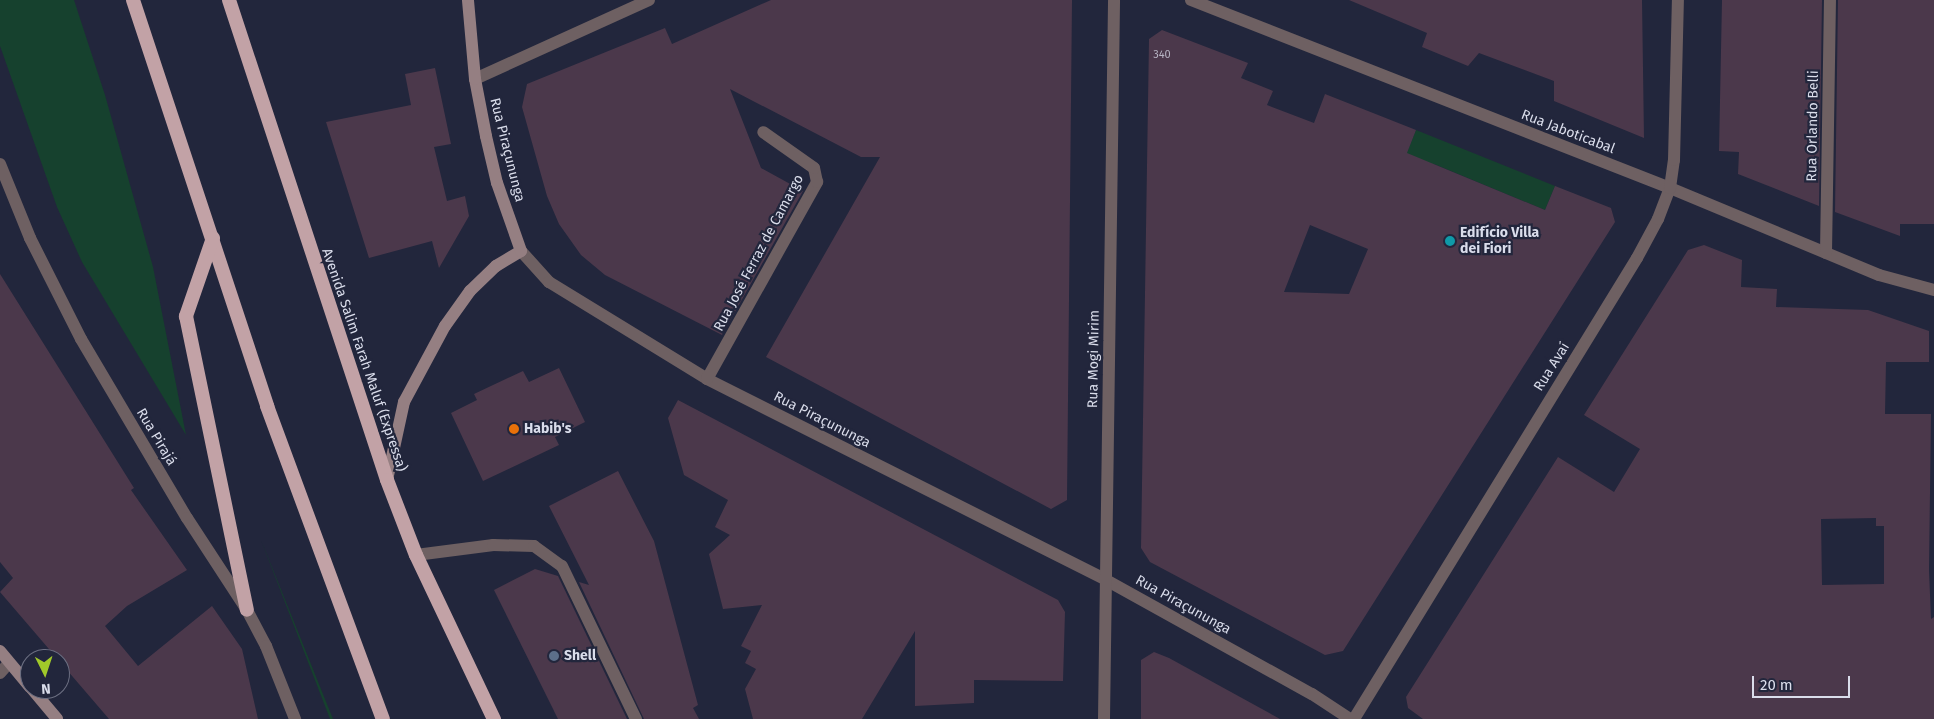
<!DOCTYPE html>
<html>
<head>
<meta charset="utf-8">
<style>
	body { margin:0 }
	#map { position:relative; width:1934px; height:719px; overflow:hidden; background:#22263c; font-family:"Fira Sans",sans-serif }
	div>[style] { position:absolute }
	.green>* { inset:0; background:#16412e }
	.building>* { inset:0; background:#4b384b }
	.service>* { height:12px; margin:-6px; padding:0 6px; transform-origin:6px; border-radius:6px; background:#6e6062 }
	.minor>* { height:12px; margin:-6px; padding:0 6px; transform-origin:6px; border-radius:6px; background:#6e6062 }
	.tertiary>* { height:12px; margin:-6px; padding:0 6px; transform-origin:6px; border-radius:6px; background:#6e6062 }
	.secondary>* { height:12px; margin:-6px; padding:0 6px; transform-origin:6px; border-radius:6px; background:#957f82 }
	.trunk>* { height:14px; margin:-7px; padding:0 7px; transform-origin:7px; border-radius:7px; background:#c2a2a6 }
	.dots>* { width:14px; height:14px; translate:-50% -50%; box-sizing:border-box; border:2px solid #22263c; border-radius:50% }
	span { translate:-50% -50%; white-space:nowrap; text-align:center; line-height:1.15; -webkit-text-stroke:4.5px #22263c; paint-order:stroke }
	.number-label { font-size:11px; color:#b6b4c3 }
	.number-label span { -webkit-text-stroke-width:0 }
	.street-label { font-size:14px; color:#daddeb }
	.poi-label { font-size:14px; color:#daddeb; font-weight:700 }
	.left { translate:0 -50%; text-align:left }
	.north { position:absolute; left:20px; top:649px; width:50px; height:50px; box-sizing:border-box; background:#22263c; border:1px solid #6c6f82; border-radius:50%; rotate:176deg; font-size:14px; font-weight:700; line-height:20px; text-align:center; color:#daddeb }
	.north::after { content:''; display:block; margin:auto; width:18px; height:22px; background:#a1c92a; clip-path:polygon(50% 0,100% 100%,50% 72%,0 100%) }
	.scale { position:absolute; left:1752px; top:676px; width:98px; height:22px; box-sizing:border-box; border:2px solid #daddeb; border-top:0; padding-left:6px; font-size:15px; line-height:18px; white-space:nowrap; color:#daddeb; -webkit-text-stroke:4px #22263c; paint-order:stroke }
</style>
</head>
<body>
<div id="map">
	<div class="green">
		<div style="clip-path:polygon(0 0,74px 0,105px 95px,153px 267px,186px 435px,82px 262px,57px 207px,0 46px)"></div>
		<div style="clip-path:polygon(1416px 130px,1555px 186px,1545px 210px,1434px 164px,1399px 172px)"></div>
		<div style="clip-path:polygon(261px 540px,333px 719px,330px 719px)"></div>
	</div>
	<div class="building">
		<div style="clip-path:polygon(771px 0,1072px 0,1067px 500px,1051px 509px,766px 357px,880px 157px,861px 157px,730px 89px,761px 168px,803px 191px,722px 335px,605px 275px,581px 255px,559px 224px,547px 196px,522px 107px,527px 84px,665px 28px,672px 44px)"></div>
		<div style="clip-path:polygon(1349px 0,1642px 0,1644px 138px,1554px 101px,1554px 81px,1479px 53px,1468px 66px,1422px 47px,1427px 33px)"></div>
		<div style="clip-path:polygon(1722px 0,1822px 0,1819px 206px,1738px 174px,1739px 152px,1719px 151px)"></div>
		<div style="clip-path:polygon(1838px 0,1934px 0,1934px 224px,1900px 224px,1900px 236px,1835px 212px)"></div>
		<div style="clip-path:polygon(evenodd,1162px 30px,1248px 63px,1241px 78px,1273px 91px,1267px 105px,1314px 123px,1325px 94px,1416px 130px,1407px 153px,1545px 210px,1555px 186px,1611px 208px,1615px 222px,1343px 651px,1325px 655px,1150px 562px,1141px 548px,1149px 39px,1162px 30px,1310px 225px,1368px 249px,1349px 294px,1284px 292px,1310px 225px)"></div>
		<div style="clip-path:polygon(435px 68px,451px 144px,434px 147px,447px 201px,465px 196px,469px 216px,439px 268px,432px 241px,369px 258px,326px 122px,411px 105px,405px 74px)"></div>
		<div style="clip-path:polygon(evenodd,1704px 245px,1742px 260px,1741px 287px,1777px 289px,1776px 307px,1868px 310px,1929px 331px,1929px 362px,1886px 362px,1885px 414px,1931px 414px,1929px 570px,1931px 619px,1934px 617px,1934px 719px,1423px 719px,1408px 708px,1406px 697px,1558px 457px,1614px 492px,1640px 449px,1584px 415px,1688px 250px,1704px 245px,1876px 518px,1876px 526px,1884px 526px,1884px 584px,1822px 585px,1821px 519px,1876px 518px)"></div>
		<div style="clip-path:polygon(0 274px,134px 488px,131px 490px,187px 570px,127px 606px,105px 626px,138px 666px,212px 606px,242px 649px,258px 719px,109px 719px,0 592px,13px 578px,0 562px)"></div>
		<div style="clip-path:polygon(559px 368px,585px 422px,555px 437px,559px 445px,483px 481px,451px 413px,477px 400px,474px 394px,523px 371px,529px 382px)"></div>
		<div style="clip-path:polygon(678px 400px,1058px 600px,1065px 612px,1063px 681px,974px 680px,974px 703px,915px 706px,915px 631px,862px 719px,753px 719px,745px 689px,756px 669px,745px 663px,751px 651px,741px 646px,762px 605px,723px 609px,709px 554px,730px 535px,715px 527px,728px 500px,684px 475px,668px 418px)"></div>
		<div style="clip-path:polygon(618px 471px,654px 541px,698px 705px,693px 708px,699px 719px,644px 719px,579px 582px,589px 585px,549px 506px)"></div>
		<div style="clip-path:polygon(535px 569px,558px 576px,627px 719px,558px 719px,494px 590px)"></div>
		<div style="clip-path:polygon(1154px 652px,1169px 658px,1280px 719px,1141px 719px,1141px 660px)"></div>
	</div>
	<div class="service">
		<div style="left:416px;top:555px;width:78px;rotate:-7.4deg"></div>
		<div style="left:493px;top:545px;width:41px;rotate:1.4deg"></div>
		<div style="left:534px;top:546px;width:34px;rotate:36deg"></div>
		<div style="left:562px;top:566px;width:170px;rotate:64.2deg"></div>
	</div>
	<div class="minor">
		<div style="left:1191px;top:0;width:515px;rotate:21.43deg"></div>
		<div style="left:1670px;top:188px;width:226px;rotate:22.6deg"></div>
		<div style="left:1879px;top:275px;width:57px;rotate:15.3deg"></div>
		<div style="left:475px;top:79px;width:191px;rotate:-24.4deg"></div>
		<div style="left:521px;top:251px;width:42px;rotate:47.9deg"></div>
		<div style="left:549px;top:282px;width:185px;rotate:31.5deg"></div>
		<div style="left:707px;top:379px;width:447px;rotate:26.7deg"></div>
		<div style="left:1106px;top:580px;width:235px;rotate:29deg"></div>
		<div style="left:1312px;top:694px;width:45px;rotate:33.3deg"></div>
		<div style="left:1826px;top:253px;width:253px;rotate:-89.1deg"></div>
		<div style="left:707px;top:379px;width:226px;rotate:-60.8deg"></div>
		<div style="left:817px;top:182px;width:14px;rotate:-102deg"></div>
		<div style="left:814px;top:168px;width:62px;rotate:-144.8deg"></div>
		<div style="left:0;top:673px;width:13px;rotate:-48deg"></div>
		<div style="left:1104px;top:719px;width:719px;rotate:-89.2deg"></div>
		<div style="left:1354px;top:719px;width:541px;rotate:-58.45deg"></div>
		<div style="left:1637px;top:258px;width:44px;rotate:-61.7deg"></div>
		<div style="left:1658px;top:219px;width:33px;rotate:-69deg"></div>
		<div style="left:1670px;top:188px;width:28px;rotate:-82deg"></div>
		<div style="left:1674px;top:160px;width:160px;rotate:-88.6deg"></div>
	</div>
	<div class="tertiary">
		<div style="left:0;top:164px;width:80px;rotate:67.9deg"></div>
		<div style="left:30px;top:238px;width:113px;rotate:63.2deg"></div>
		<div style="left:81px;top:339px;width:208px;rotate:59.4deg"></div>
		<div style="left:187px;top:518px;width:110px;rotate:56.9deg"></div>
		<div style="left:247px;top:610px;width:41px;rotate:62.2deg"></div>
		<div style="left:266px;top:646px;width:79px;rotate:68.3deg"></div>
	</div>
	<div class="secondary">
		<div style="left:387px;top:480px;width:80px;rotate:-77.7deg"></div>
		<div style="left:404px;top:402px;width:86px;rotate:-61.7deg"></div>
		<div style="left:445px;top:326px;width:43px;rotate:-54.5deg"></div>
		<div style="left:470px;top:291px;width:36px;rotate:-44deg"></div>
		<div style="left:496px;top:266px;width:29px;rotate:-31deg"></div>
		<div style="left:521px;top:251px;width:72px;rotate:-109.4deg"></div>
		<div style="left:497px;top:183px;width:48px;rotate:-103.2deg"></div>
		<div style="left:486px;top:136px;width:58px;rotate:-100.9deg"></div>
		<div style="left:475px;top:79px;width:79px;rotate:-95.1deg"></div>
		<div style="left:0;top:651px;width:47px;rotate:50.2deg"></div>
		<div style="left:32px;top:689px;width:39px;rotate:50deg"></div>
	</div>
	<div class="trunk">
		<div style="left:133px;top:0;width:428px;rotate:71.7deg"></div>
		<div style="left:267px;top:406px;width:334px;rotate:69.7deg"></div>
		<div style="left:229px;top:0;width:505px;rotate:71.78deg"></div>
		<div style="left:387px;top:480px;width:80px;rotate:68.9deg"></div>
		<div style="left:416px;top:555px;width:182px;rotate:64.6deg"></div>
		<div style="left:213px;top:238px;width:83px;rotate:109.1deg"></div>
		<div style="left:186px;top:316px;width:300px;rotate:78.3deg"></div>
	</div>
	<div class="dots">
		<div style="left:1450px;top:241px;background:#0f9aa8"></div>
		<div style="left:514px;top:429px;background:#e8710a"></div>
		<div style="left:554px;top:656px;background:#5c6f8a"></div>
	</div>
	<div class="number-label">
		<span style="left:1162px;top:55px">340</span>
	</div>
	<div class="street-label">
		<span style="left:1813px;top:126px;rotate:-89deg">Rua Orlando Belli</span>
		<span style="left:1568px;top:132px;rotate:21deg">Rua Jaboticabal</span>
		<span style="left:507px;top:150px;rotate:76deg">Rua Piraçununga</span>
		<span style="left:759px;top:253px;rotate:-62deg">Rua José Ferraz de Camargo</span>
		<span style="left:1094px;top:359px;rotate:-89deg">Rua Mogi Mirim</span>
		<span style="left:364px;top:360px;rotate:71deg">Avenida Salim Farah Maluf (Expressa)</span>
		<span style="left:1552px;top:367px;rotate:-58deg">Rua Avaí</span>
		<span style="left:822px;top:420px;rotate:27deg">Rua Piraçununga</span>
		<span style="left:156px;top:437px;rotate:59deg">Rua Pirajá</span>
		<span style="left:1183px;top:605px;rotate:29deg">Rua Piraçununga</span>
	</div>
	<div class="poi-label">
		<span class="left" style="left:1460px;top:241px">Edifício Villa<br>dei Fiori</span>
		<span class="left" style="left:524px;top:429px">Habib's</span>
		<span class="left" style="left:564px;top:656px">Shell</span>
	</div>
	<div class="north">N</div>
	<div class="scale">20 m</div>
</div>
</body>
</html>
